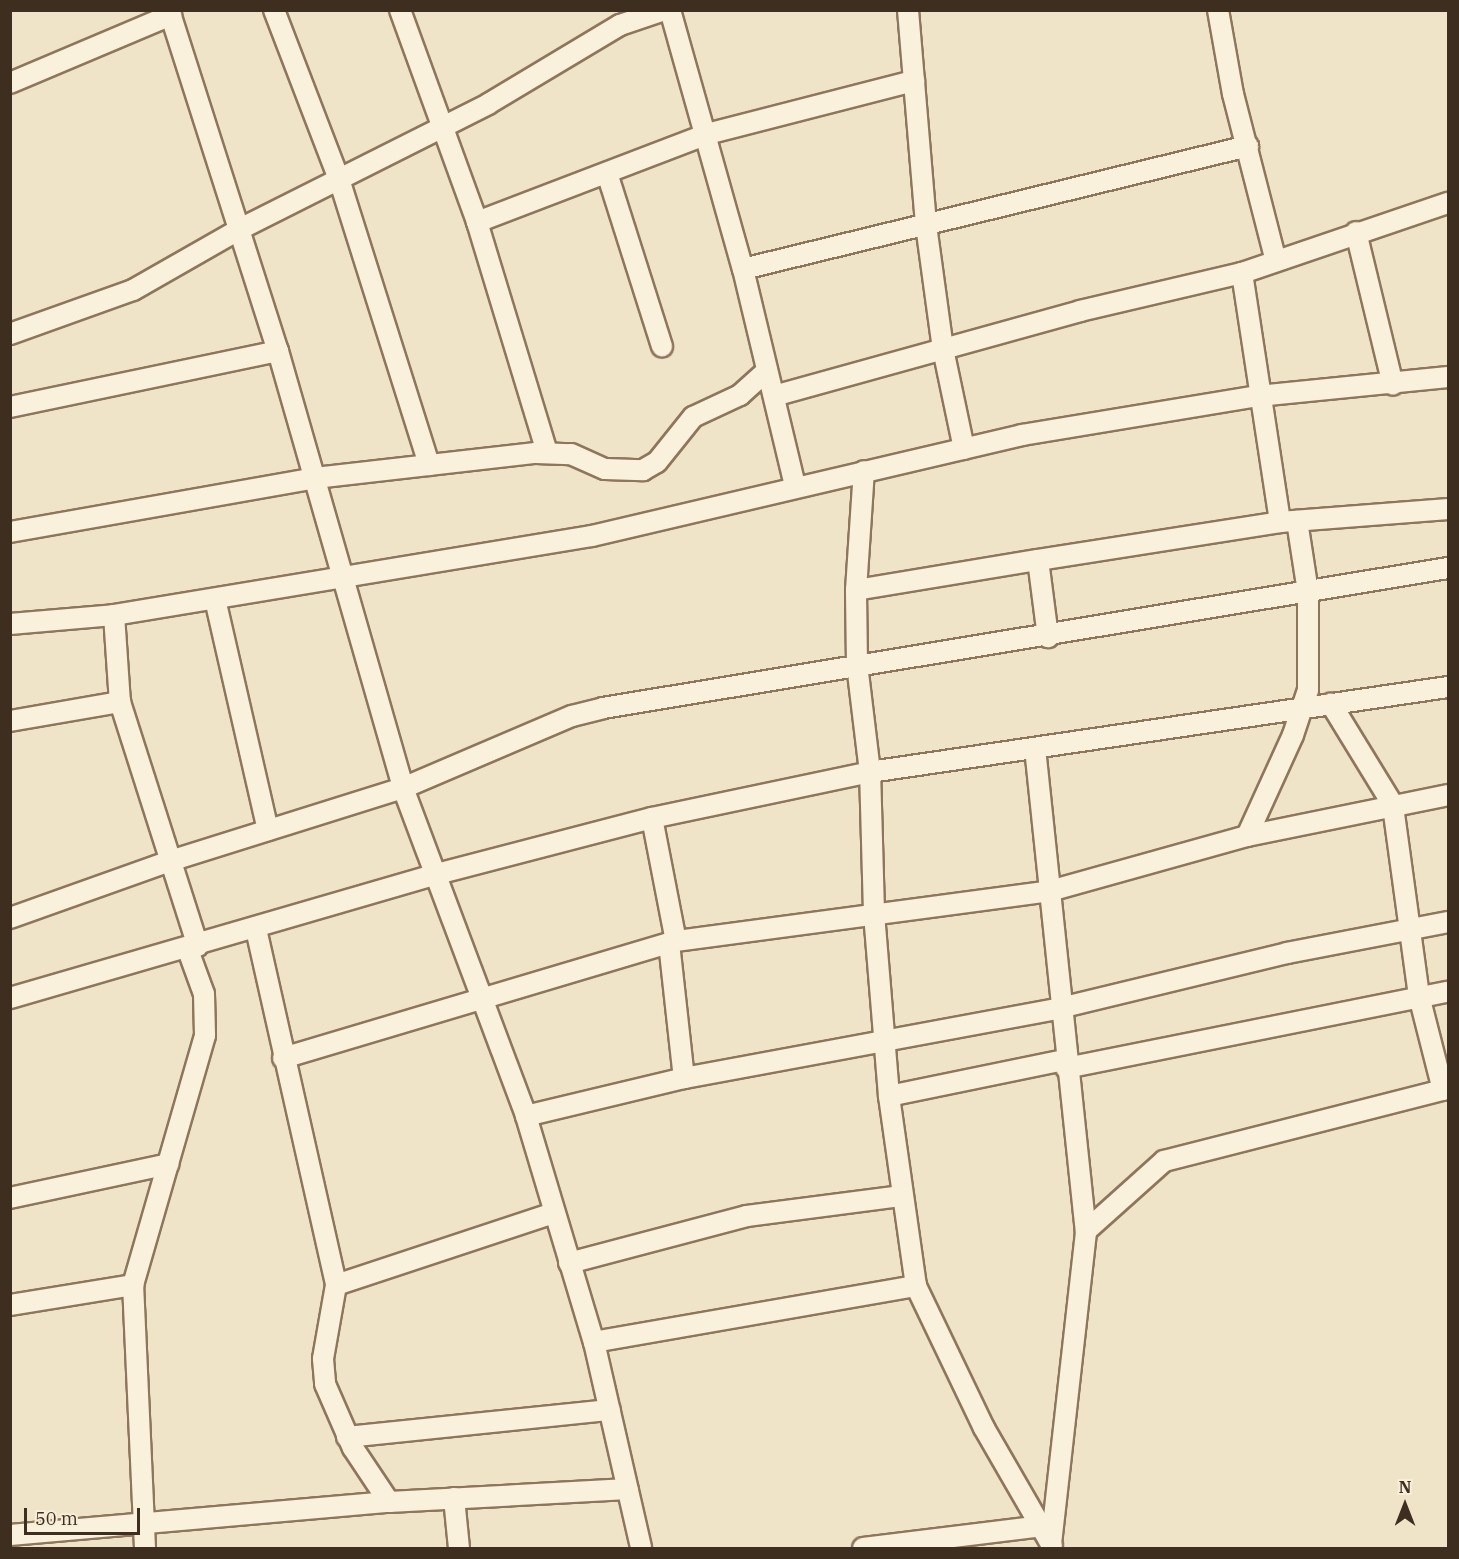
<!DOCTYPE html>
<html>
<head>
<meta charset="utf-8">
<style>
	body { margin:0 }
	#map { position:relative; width:1459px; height:1559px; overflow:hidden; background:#f0e4c8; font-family:"IBM Plex Serif",serif }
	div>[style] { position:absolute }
	.roads { filter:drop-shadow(2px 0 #8d765c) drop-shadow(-2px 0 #8d765c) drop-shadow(0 2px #8d765c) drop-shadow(0 -2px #8d765c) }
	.minor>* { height:20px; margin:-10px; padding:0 10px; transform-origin:10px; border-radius:10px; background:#faf1dc }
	span { translate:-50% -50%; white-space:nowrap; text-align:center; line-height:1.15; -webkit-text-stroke:4.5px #f7eed8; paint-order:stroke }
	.frame { position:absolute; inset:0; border:12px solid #3d2e20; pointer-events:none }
	.north { position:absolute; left:1375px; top:1475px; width:60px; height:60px; -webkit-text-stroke:4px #f7eed8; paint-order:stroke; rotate:0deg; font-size:16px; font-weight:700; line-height:24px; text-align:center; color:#3d2e20 }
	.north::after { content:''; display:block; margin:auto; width:21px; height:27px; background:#3d2e20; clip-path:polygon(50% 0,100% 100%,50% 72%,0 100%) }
	.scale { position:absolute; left:24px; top:1508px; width:116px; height:27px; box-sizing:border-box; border:3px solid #3d2e20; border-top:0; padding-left:8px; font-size:18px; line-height:21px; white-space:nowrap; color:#3d2e20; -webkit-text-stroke:4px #f7eed8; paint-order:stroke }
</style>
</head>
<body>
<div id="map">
	<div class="roads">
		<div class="minor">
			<div style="left:169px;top:10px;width:358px;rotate:72.3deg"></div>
			<div style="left:278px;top:351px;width:455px;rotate:74deg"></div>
			<div style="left:403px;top:788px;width:350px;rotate:69.4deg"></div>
			<div style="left:526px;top:1116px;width:236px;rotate:73.3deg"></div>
			<div style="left:594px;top:1342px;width:211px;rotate:77.1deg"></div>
			<div style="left:274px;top:10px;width:181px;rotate:69deg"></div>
			<div style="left:339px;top:179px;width:300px;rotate:72.5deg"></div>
			<div style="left:400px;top:10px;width:226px;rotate:70deg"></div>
			<div style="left:477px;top:222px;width:240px;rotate:73.1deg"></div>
			<div style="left:670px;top:10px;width:269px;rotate:74.3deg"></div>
			<div style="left:743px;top:269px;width:222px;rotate:76.5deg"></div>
			<div style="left:908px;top:10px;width:216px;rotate:85.2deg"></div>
			<div style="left:926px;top:225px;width:125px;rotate:82.2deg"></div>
			<div style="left:943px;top:349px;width:102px;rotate:78.1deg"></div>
			<div style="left:1218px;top:10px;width:85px;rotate:79.9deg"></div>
			<div style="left:1233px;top:94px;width:172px;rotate:75.6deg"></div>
			<div style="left:10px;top:83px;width:175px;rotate:-22.9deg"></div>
			<div style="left:607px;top:173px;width:182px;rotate:72.4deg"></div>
			<div style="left:477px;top:222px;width:246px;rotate:-20.9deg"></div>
			<div style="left:707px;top:134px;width:214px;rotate:-14.4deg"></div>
			<div style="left:1356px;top:232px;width:157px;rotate:76.4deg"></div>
			<div style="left:743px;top:269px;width:520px;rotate:-13.69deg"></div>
			<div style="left:1242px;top:273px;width:252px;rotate:81.3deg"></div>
			<div style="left:10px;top:334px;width:131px;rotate:-19.7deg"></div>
			<div style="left:133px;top:290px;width:123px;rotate:-29.7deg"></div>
			<div style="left:240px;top:229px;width:278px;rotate:-26.7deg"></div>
			<div style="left:488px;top:104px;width:154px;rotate:-30.9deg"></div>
			<div style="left:620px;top:25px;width:46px;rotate:-18.8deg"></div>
			<div style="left:774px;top:396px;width:318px;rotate:-15.5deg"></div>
			<div style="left:1080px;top:311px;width:166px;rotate:-13.2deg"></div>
			<div style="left:1242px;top:273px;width:218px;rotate:-18.8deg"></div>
			<div style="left:10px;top:407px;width:274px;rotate:-11.8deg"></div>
			<div style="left:10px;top:532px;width:310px;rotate:-10deg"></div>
			<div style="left:315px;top:478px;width:222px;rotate:-6.5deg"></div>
			<div style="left:536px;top:453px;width:35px;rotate:2deg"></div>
			<div style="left:571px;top:454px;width:37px;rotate:24deg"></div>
			<div style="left:605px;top:469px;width:38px;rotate:2deg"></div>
			<div style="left:643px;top:470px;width:16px;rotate:-30deg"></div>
			<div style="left:657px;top:462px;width:58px;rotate:-51.3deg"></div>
			<div style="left:693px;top:417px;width:52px;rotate:-25.1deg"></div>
			<div style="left:740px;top:395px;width:36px;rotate:-42deg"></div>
			<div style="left:1038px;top:560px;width:245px;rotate:-8.9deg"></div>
			<div style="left:1280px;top:522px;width:169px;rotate:-4.4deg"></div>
			<div style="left:856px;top:590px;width:184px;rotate:-9.4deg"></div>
			<div style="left:1038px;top:560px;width:78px;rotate:82.6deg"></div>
			<div style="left:215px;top:599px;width:237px;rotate:77.1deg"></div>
			<div style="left:114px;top:615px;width:87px;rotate:86.1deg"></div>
			<div style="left:120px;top:702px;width:256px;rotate:72.3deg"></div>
			<div style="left:10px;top:624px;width:104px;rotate:-4.9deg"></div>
			<div style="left:114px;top:615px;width:484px;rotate:-9.4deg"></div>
			<div style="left:592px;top:536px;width:442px;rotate:-13.2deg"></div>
			<div style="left:1022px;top:435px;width:239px;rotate:-9.4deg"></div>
			<div style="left:1258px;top:396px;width:191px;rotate:-5.7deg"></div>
			<div style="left:10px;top:721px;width:112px;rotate:-9.8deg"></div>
			<div style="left:1035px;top:748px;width:486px;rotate:84deg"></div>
			<div style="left:652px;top:818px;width:125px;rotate:79deg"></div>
			<div style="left:1247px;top:836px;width:111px;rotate:-65.5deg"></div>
			<div style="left:1293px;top:735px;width:47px;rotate:-71.6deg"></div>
			<div style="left:1308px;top:690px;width:98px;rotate:-90deg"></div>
			<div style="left:1308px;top:592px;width:72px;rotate:-98.8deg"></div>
			<div style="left:10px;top:918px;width:170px;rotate:-19.6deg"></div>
			<div style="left:170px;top:861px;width:244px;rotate:-17.4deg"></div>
			<div style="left:403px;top:788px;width:184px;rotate:-23.1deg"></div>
			<div style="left:572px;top:716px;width:32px;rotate:-14deg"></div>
			<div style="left:603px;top:708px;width:857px;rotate:-9.41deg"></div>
			<div style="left:256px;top:929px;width:365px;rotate:77.3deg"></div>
			<div style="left:336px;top:1285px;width:75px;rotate:100deg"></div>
			<div style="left:323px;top:1359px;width:25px;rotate:85deg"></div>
			<div style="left:325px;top:1384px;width:70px;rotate:66.4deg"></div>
			<div style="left:353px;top:1448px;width:65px;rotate:56.3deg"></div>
			<div style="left:669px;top:943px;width:136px;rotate:83.7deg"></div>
			<div style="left:10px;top:998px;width:445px;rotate:-16.2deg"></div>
			<div style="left:437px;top:874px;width:222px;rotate:-14.6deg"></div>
			<div style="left:652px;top:818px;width:223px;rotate:-11.9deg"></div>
			<div style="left:870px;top:772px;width:584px;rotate:-8.37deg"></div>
			<div style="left:283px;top:1058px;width:410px;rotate:-16.6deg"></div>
			<div style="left:676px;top:941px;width:377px;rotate:-7.6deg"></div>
			<div style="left:1050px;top:891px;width:205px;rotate:-15.6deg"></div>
			<div style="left:1247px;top:836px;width:205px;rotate:-11.5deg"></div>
			<div style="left:1066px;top:1068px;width:389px;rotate:-11.3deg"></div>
			<div style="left:889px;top:1096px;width:180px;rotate:-11.6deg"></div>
			<div style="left:526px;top:1116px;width:163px;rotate:-13.5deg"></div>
			<div style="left:684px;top:1078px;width:382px;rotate:-10.5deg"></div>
			<div style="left:1060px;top:1008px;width:234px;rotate:-13.6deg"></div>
			<div style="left:1287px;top:953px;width:164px;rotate:-10.9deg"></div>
			<div style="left:10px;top:1198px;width:162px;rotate:-12.1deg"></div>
			<div style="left:569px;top:1263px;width:184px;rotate:-14.8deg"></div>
			<div style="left:747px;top:1216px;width:156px;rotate:-7.4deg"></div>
			<div style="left:336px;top:1285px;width:230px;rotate:-18.3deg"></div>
			<div style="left:916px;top:1286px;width:157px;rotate:64.4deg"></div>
			<div style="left:984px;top:1428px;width:136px;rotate:60deg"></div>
			<div style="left:10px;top:1305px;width:125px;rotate:-9.2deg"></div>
			<div style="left:594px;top:1342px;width:327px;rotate:-9.9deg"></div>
			<div style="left:916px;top:1286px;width:192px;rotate:-98.1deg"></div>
			<div style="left:889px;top:1096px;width:184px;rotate:-94.7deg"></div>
			<div style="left:874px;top:913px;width:141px;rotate:-91.6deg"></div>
			<div style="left:870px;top:772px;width:109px;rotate:-96.9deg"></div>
			<div style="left:857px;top:664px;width:74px;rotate:-90.8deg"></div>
			<div style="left:856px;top:590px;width:119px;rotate:-86.2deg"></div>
			<div style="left:347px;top:1437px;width:264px;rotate:-5.9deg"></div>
			<div style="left:454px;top:1498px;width:50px;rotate:84.3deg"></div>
			<div style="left:10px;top:1535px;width:380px;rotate:-5deg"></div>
			<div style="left:389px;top:1502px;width:239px;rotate:-3.1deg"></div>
			<div style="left:1051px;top:1544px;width:315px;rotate:-83.6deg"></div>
			<div style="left:1086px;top:1231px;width:105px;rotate:-41.9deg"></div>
			<div style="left:1164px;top:1161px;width:288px;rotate:-14.3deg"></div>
			<div style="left:1443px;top:1090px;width:97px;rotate:-104.3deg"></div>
			<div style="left:1419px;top:996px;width:193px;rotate:-97.8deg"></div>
			<div style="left:1393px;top:805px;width:119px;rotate:-121.5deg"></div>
			<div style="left:145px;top:1548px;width:263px;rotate:-92.6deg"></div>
			<div style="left:133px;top:1285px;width:260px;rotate:-73.9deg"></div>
			<div style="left:205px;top:1035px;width:41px;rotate:-91.4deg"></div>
			<div style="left:204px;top:994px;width:47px;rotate:-110deg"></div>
			<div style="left:863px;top:1548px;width:179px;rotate:-7deg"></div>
		</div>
	</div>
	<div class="frame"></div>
	<div class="north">N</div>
	<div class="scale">50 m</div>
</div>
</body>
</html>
